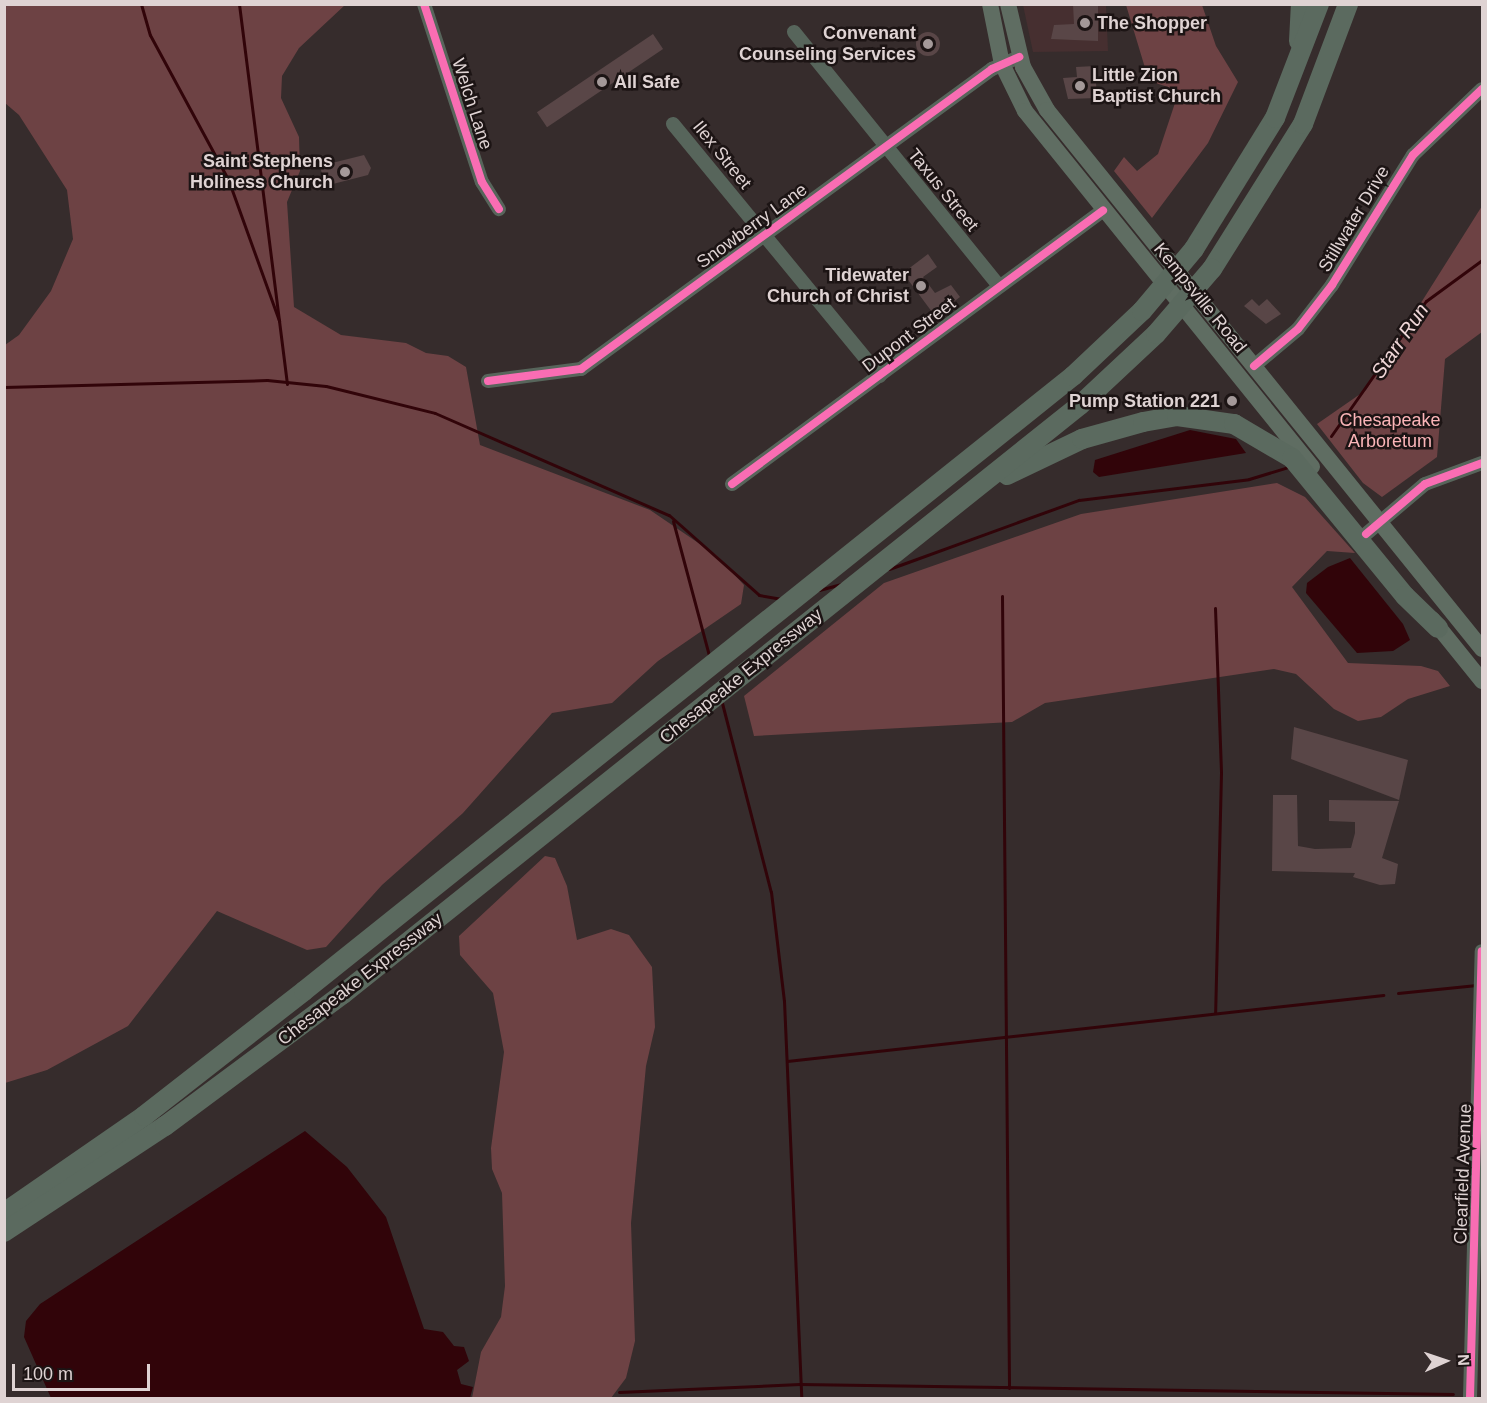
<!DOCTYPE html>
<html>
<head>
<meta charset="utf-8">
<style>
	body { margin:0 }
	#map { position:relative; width:1487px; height:1403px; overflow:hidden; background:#362c2c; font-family:Helvetica,sans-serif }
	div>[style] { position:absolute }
	.built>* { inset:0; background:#462f30 }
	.green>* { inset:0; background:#6d4244 }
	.water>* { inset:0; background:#310409 }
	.stream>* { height:3px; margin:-1.5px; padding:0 1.5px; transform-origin:1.5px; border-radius:1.5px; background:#310409 }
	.building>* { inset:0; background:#594647; transform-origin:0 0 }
	.round { border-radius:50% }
	.minor>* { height:14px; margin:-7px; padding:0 7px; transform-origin:7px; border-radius:7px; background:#57655b }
	.major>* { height:16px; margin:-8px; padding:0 8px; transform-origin:8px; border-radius:8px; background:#5f6d62 }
	.highway>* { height:20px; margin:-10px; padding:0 10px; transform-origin:10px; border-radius:10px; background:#5b6a5f }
	.highway-bridge>* { height:20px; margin:-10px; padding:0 10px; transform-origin:10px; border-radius:10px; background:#5b6a5f }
	.cycleway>* { height:8px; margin:-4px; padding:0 4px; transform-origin:4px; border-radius:4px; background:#f96db3 }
	.dots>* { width:16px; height:16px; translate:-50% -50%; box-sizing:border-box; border:3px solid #1c1414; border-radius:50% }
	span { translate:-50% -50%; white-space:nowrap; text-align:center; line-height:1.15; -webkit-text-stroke:5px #1c1414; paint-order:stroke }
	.poi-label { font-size:18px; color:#dfd3d3; font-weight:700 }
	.left { translate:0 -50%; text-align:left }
	.right { translate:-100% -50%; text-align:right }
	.street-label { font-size:18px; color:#dfd3d3 }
	.park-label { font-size:18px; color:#fbb5b8 }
	.water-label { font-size:20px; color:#f0d7d8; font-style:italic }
	.frame { position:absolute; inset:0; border:6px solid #dfd3d3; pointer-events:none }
	.north { position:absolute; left:1415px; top:1331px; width:60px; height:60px; -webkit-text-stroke:4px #1c1414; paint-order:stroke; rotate:87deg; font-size:16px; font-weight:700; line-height:24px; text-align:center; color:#dfd3d3 }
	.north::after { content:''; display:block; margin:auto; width:21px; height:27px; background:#dfd3d3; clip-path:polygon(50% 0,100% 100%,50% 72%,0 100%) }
	.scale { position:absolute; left:12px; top:1364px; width:138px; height:27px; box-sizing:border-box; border:3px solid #dfd3d3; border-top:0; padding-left:8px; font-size:18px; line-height:21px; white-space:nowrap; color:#dfd3d3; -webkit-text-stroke:4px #1c1414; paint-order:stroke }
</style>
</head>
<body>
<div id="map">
	<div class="built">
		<div style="clip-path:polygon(1023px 5px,1106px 5px,1108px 51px,1033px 52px)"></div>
	</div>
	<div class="green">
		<div style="clip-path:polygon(5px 4px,345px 5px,299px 48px,282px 76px,281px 98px,299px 137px,300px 171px,287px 202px,294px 307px,341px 335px,406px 343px,426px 353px,448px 356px,466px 367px,480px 445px,650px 510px,716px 555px,744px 585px,741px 604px,658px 661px,612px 703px,552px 713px,463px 813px,382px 885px,326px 947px,307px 950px,217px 911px,128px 1026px,47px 1070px,5px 1083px,5px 345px,19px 335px,51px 291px,73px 239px,67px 190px,19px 115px,5px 103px)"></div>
		<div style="clip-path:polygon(1126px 5px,1202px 5px,1216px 46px,1238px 82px,1208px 143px,1152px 218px,1114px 171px,1124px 157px,1137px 171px,1158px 154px,1176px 100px,1168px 87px,1149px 81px)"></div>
		<div style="clip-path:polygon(1482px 206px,1482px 332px,1445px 359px,1437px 457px,1382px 497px,1363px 483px,1317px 424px,1366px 390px)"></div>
		<div style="clip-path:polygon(1277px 483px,1305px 497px,1355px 553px,1327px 551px,1292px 587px,1348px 663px,1421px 666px,1438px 671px,1450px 686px,1408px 699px,1381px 717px,1358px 721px,1334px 709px,1296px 674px,1274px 669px,1045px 703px,1012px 722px,754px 736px,744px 696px,884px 583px,1081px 514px)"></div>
		<div style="clip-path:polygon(545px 856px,555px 858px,567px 886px,577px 940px,611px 929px,629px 935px,652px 967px,655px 1027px,646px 1066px,631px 1223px,635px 1341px,626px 1378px,611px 1398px,472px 1398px,481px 1352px,501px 1317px,505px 1286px,502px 1193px,492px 1169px,491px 1148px,504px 1052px,493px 993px,460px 955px,459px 936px)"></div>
	</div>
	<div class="water">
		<div style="clip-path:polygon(1190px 430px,1236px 439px,1246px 453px,1099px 477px,1093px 472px,1095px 460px)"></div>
		<div style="clip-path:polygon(1350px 558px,1403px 624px,1410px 640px,1393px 651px,1357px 653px,1306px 593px,1307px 583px,1328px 567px)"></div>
		<div style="clip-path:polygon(305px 1131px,347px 1167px,386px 1217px,424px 1329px,443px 1332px,454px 1346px,464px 1347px,469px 1361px,457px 1370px,461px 1384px,473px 1387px,470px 1398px,51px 1398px,24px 1337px,26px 1321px,40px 1304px)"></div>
	</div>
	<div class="stream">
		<div style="left:141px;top:4px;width:32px;rotate:74deg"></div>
		<div style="left:150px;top:35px;width:164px;rotate:61.6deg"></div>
		<div style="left:228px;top:179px;width:151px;rotate:70.2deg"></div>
		<div style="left:239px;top:4px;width:383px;rotate:82.8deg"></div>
		<div style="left:4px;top:387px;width:263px;rotate:-1.5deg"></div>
		<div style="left:267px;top:380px;width:59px;rotate:5.8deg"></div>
		<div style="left:326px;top:386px;width:112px;rotate:13.9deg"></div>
		<div style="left:435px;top:413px;width:255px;rotate:23.6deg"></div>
		<div style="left:669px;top:515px;width:120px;rotate:41.6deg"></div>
		<div style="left:759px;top:595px;width:23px;rotate:10deg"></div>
		<div style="left:1331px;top:436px;width:165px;rotate:-54.9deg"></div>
		<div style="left:1426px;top:301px;width:69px;rotate:-36.2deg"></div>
		<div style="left:673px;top:521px;width:139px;rotate:75deg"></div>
		<div style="left:889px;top:569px;width:202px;rotate:-20deg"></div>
		<div style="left:1079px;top:500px;width:171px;rotate:-7deg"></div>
		<div style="left:1249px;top:479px;width:39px;rotate:-17deg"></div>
		<div style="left:819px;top:590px;width:24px;rotate:-15deg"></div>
		<div style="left:1002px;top:596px;width:792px;rotate:89.49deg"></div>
		<div style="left:1215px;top:608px;width:165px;rotate:87.9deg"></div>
		<div style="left:1221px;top:773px;width:240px;rotate:91.4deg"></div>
		<div style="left:722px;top:703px;width:195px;rotate:75.5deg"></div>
		<div style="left:771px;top:892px;width:110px;rotate:83.2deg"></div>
		<div style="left:784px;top:1001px;width:397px;rotate:87.5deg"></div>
		<div style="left:1398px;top:993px;width:79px;rotate:-5.8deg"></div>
		<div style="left:787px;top:1061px;width:600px;rotate:-6.32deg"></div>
		<div style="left:619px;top:1392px;width:181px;rotate:-2.5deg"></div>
		<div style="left:800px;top:1384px;width:653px;rotate:0.88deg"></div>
	</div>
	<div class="building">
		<div style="clip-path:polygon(1073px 4px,1098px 4px,1098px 41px,1051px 39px,1054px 25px,1074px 24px)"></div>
		<div class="round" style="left:916px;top:32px;width:24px;height:24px"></div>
		<div style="left:653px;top:34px;width:18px;height:140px;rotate:56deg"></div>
		<div style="clip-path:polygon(1095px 66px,1097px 98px,1068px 99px,1063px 78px,1077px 77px,1076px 67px)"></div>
		<div style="clip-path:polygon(364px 155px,371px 168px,368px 175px,325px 186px,320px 166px)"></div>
		<div style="clip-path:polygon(928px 254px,937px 267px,923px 277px,935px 293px,951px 285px,960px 297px,935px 316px,903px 273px)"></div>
		<div style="clip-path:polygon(1252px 299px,1259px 306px,1267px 299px,1281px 314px,1266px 324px,1244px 306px)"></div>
		<div style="clip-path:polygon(1294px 727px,1408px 760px,1399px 800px,1291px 759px)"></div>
		<div style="clip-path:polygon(1273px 795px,1297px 795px,1298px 846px,1315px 849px,1351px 848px,1355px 833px,1355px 822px,1329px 821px,1329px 800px,1399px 801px,1382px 858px,1398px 864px,1395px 884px,1380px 885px,1353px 877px,1355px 873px,1272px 871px)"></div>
	</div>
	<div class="minor">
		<div style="left:424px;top:4px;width:187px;rotate:72deg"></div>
		<div style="left:482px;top:182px;width:32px;rotate:58deg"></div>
		<div style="left:794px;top:32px;width:326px;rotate:51.1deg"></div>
		<div style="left:673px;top:124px;width:326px;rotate:50.6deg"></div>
		<div style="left:1254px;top:366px;width:57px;rotate:-40.1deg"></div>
		<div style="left:1298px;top:329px;width:56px;rotate:-52.3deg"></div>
		<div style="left:1332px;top:285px;width:153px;rotate:-58.1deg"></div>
		<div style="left:1413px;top:155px;width:95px;rotate:-43.7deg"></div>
		<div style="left:488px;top:381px;width:94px;rotate:-7.4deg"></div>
		<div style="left:581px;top:369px;width:509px;rotate:-36.13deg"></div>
		<div style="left:992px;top:69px;width:30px;rotate:-24deg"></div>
		<div style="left:732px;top:484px;width:461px;rotate:-36.4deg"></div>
		<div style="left:1366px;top:534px;width:77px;rotate:-40.3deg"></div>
		<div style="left:1425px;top:484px;width:61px;rotate:-20.2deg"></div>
		<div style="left:1470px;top:1398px;width:447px;rotate:-88.5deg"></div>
	</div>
	<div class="major">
		<div style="left:990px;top:4px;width:61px;rotate:78.7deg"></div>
		<div style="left:1002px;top:64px;width:52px;rotate:63.9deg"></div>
		<div style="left:1025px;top:111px;width:457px;rotate:51.1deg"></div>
		<div style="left:1008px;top:4px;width:65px;rotate:76.6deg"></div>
		<div style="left:1023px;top:67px;width:49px;rotate:60.8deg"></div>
		<div style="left:1047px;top:110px;width:693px;rotate:51.09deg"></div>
		<div style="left:1432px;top:619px;width:80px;rotate:51.1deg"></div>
	</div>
	<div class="highway">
		<div style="left:1299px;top:41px;width:37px;rotate:-87deg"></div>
		<div style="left:1194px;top:249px;width:154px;rotate:-58.3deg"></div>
		<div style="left:1275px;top:118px;width:122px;rotate:-68.9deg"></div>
		<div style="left:1212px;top:269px;width:171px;rotate:-57.9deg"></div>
		<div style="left:1303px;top:124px;width:128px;rotate:-69.4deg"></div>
		<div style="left:1007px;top:475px;width:83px;rotate:-25.6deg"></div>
		<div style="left:1082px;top:439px;width:63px;rotate:-15.6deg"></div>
		<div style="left:1143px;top:422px;width:35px;rotate:-10deg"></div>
		<div style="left:1177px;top:416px;width:58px;rotate:8deg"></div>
		<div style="left:1234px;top:424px;width:67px;rotate:30.4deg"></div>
		<div style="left:1292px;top:458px;width:178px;rotate:50.7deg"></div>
		<div style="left:1405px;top:596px;width:46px;rotate:44.1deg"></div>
		<div style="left:4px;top:1213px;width:170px;rotate:-34.7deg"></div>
		<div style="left:144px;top:1116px;width:203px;rotate:-38deg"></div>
		<div style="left:304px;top:991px;width:985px;rotate:-38.65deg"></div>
		<div style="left:1073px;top:376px;width:95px;rotate:-43.3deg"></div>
		<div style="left:4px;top:1232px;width:193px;rotate:-33.4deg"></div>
		<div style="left:165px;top:1126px;width:222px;rotate:-36.6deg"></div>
		<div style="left:343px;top:994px;width:943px;rotate:-38.63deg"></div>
		<div style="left:1080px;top:405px;width:104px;rotate:-43.1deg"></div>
	</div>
	<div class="highway-bridge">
		<div style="left:1142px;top:311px;width:81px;rotate:-50deg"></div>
		<div style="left:1156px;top:334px;width:86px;rotate:-49.3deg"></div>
	</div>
	<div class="cycleway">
		<div style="left:424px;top:4px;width:187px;rotate:72deg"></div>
		<div style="left:482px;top:182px;width:32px;rotate:58deg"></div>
		<div style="left:1254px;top:366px;width:57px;rotate:-40.1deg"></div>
		<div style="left:1298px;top:329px;width:56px;rotate:-52.3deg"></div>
		<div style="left:1332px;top:285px;width:153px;rotate:-58.1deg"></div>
		<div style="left:1413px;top:155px;width:95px;rotate:-43.7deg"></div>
		<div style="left:488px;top:381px;width:94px;rotate:-7.4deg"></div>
		<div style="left:581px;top:369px;width:509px;rotate:-36.13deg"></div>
		<div style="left:992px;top:69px;width:30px;rotate:-24deg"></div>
		<div style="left:732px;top:484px;width:461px;rotate:-36.4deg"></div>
		<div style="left:1366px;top:534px;width:77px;rotate:-40.3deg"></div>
		<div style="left:1425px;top:484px;width:61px;rotate:-20.2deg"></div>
		<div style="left:1470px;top:1398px;width:447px;rotate:-88.5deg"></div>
	</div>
	<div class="dots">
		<div style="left:1085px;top:23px;background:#a49999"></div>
		<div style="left:928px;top:44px;background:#a49999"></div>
		<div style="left:602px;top:82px;background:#a49999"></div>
		<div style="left:1080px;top:86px;background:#a49999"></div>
		<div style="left:345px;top:172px;background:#a49999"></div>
		<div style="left:921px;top:286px;background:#a49999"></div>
		<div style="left:1232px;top:401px;background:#a49999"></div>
	</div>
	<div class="poi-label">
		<span class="left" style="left:1097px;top:23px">The Shopper</span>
		<span class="right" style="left:916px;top:44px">Convenant<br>Counseling Services</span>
		<span class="left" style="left:1092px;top:86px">Little Zion<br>Baptist Church</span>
		<span class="left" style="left:614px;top:82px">All Safe</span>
		<span class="right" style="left:333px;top:172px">Saint Stephens<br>Holiness Church</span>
		<span class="right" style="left:909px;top:286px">Tidewater<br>Church of Christ</span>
		<span class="right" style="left:1220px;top:401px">Pump Station 221</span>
	</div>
	<div class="street-label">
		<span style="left:472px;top:104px;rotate:72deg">Welch Lane</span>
		<span style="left:722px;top:155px;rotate:51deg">Ilex Street</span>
		<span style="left:943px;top:190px;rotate:51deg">Taxus Street</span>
		<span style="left:1354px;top:219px;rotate:-59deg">Stillwater Drive</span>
		<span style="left:752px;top:226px;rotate:-36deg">Snowberry Lane</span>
		<span style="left:1200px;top:298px;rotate:51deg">Kempsville Road</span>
		<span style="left:909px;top:335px;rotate:-37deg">Dupont Street</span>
		<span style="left:741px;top:676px;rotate:-39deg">Chesapeake Expressway</span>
		<span style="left:360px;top:979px;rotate:-38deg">Chesapeake Expressway</span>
		<span style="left:1463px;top:1174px;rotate:-88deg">Clearfield Avenue</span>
	</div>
	<div class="park-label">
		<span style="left:1390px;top:431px">Chesapeake<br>Arboretum</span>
	</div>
	<div class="water-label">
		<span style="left:1400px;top:341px;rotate:-56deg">Starr Run</span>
	</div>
	<div class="frame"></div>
	<div class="north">N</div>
	<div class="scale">100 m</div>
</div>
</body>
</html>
